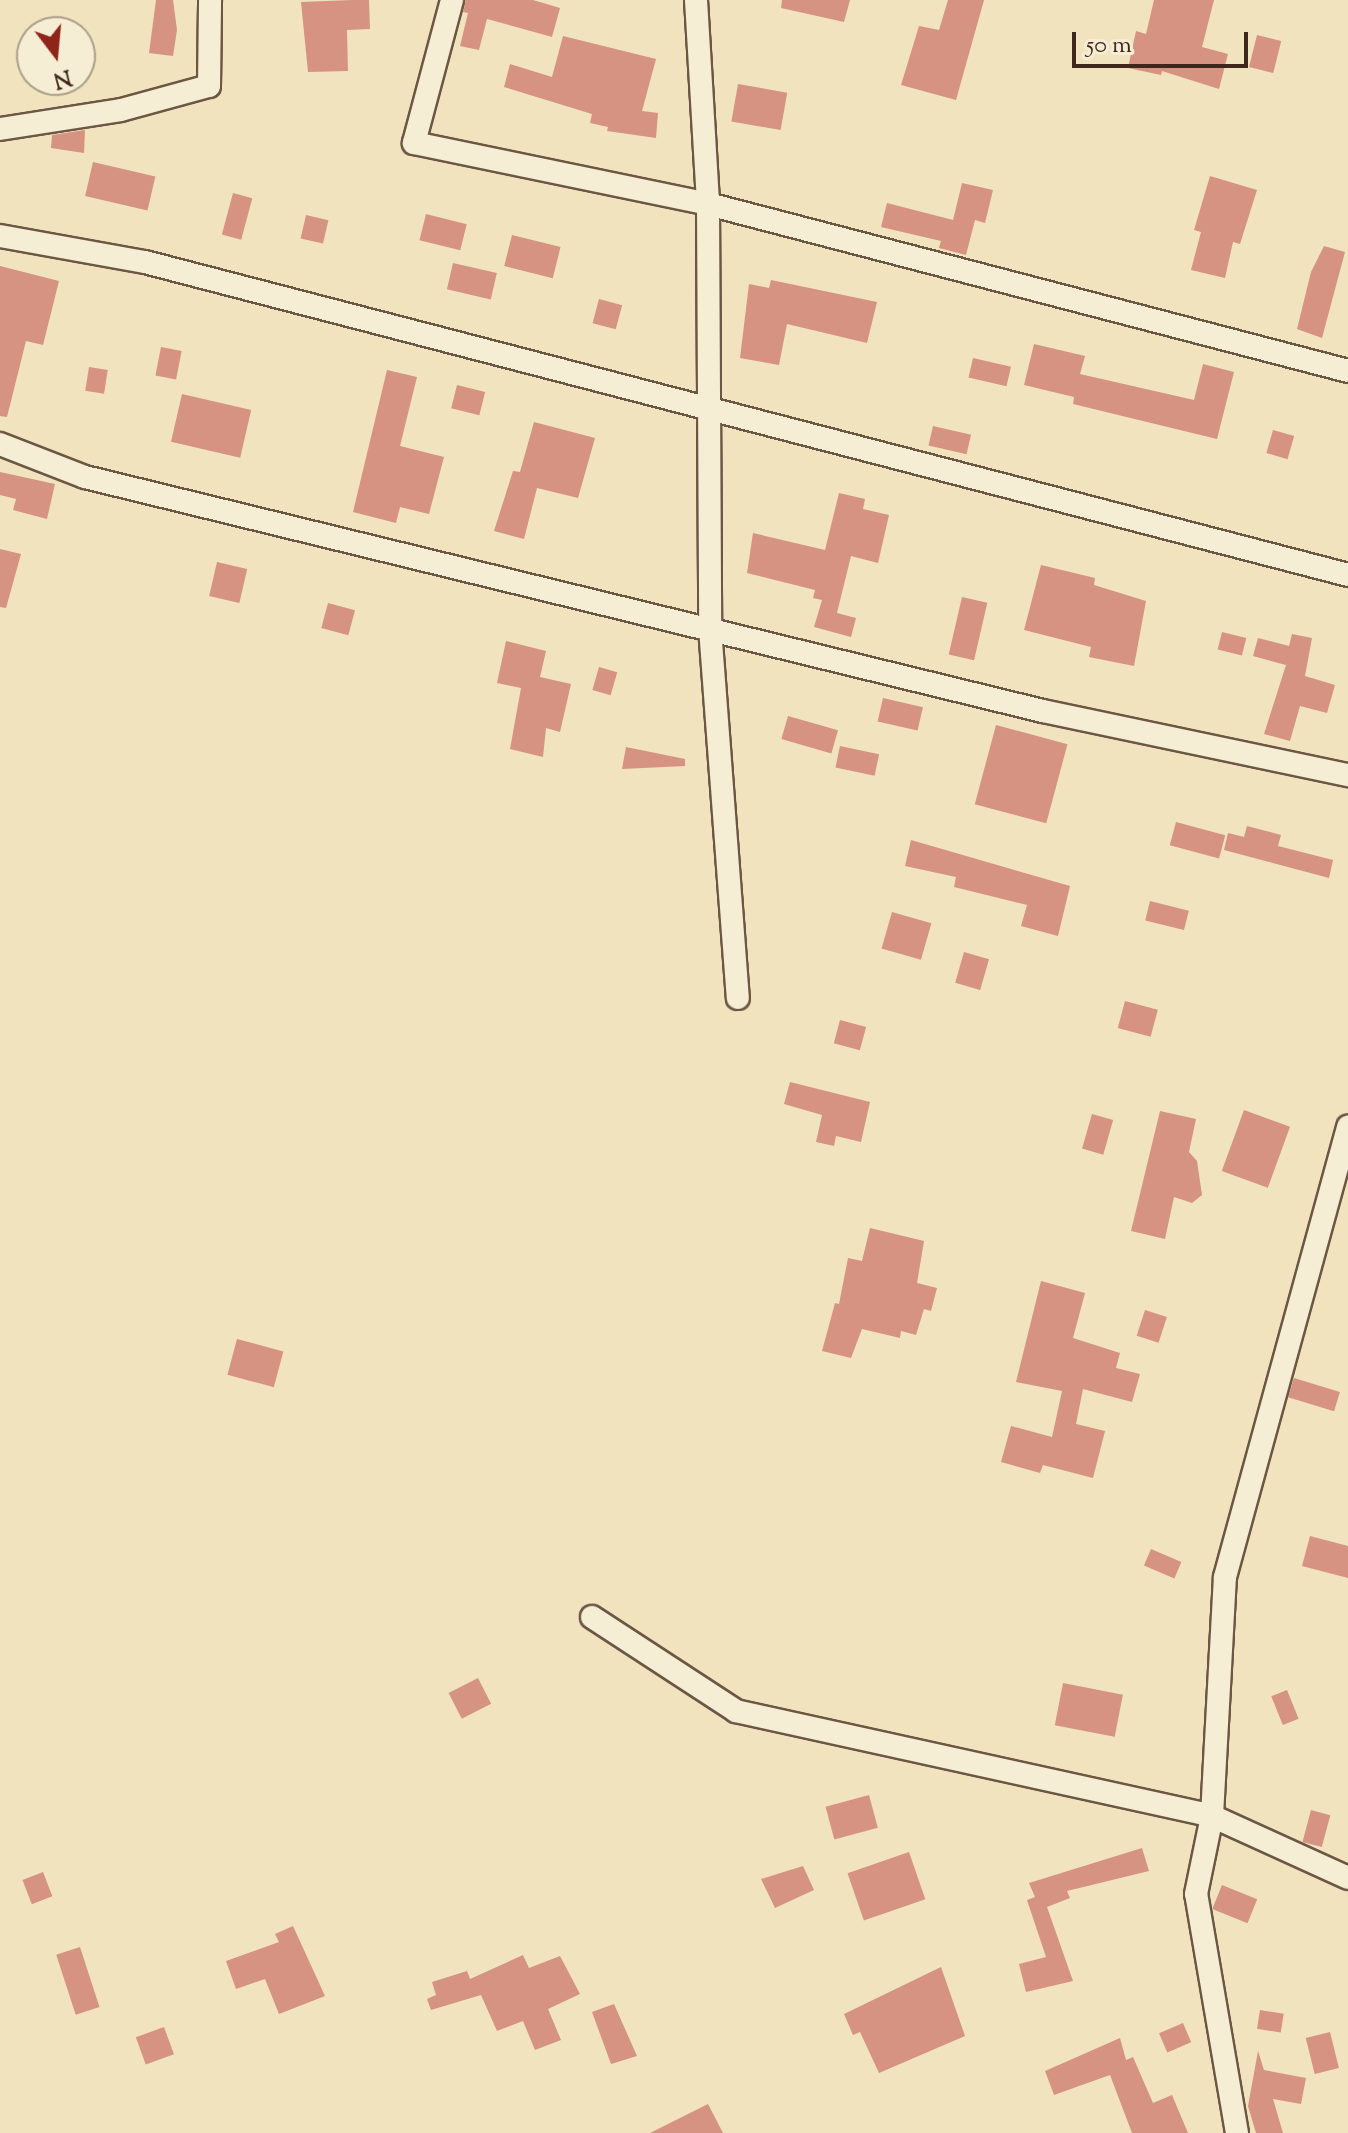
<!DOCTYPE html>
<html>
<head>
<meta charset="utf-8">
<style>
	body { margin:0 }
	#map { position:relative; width:1348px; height:2133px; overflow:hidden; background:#f0e3bd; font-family:"Sorts Mill Goudy",serif }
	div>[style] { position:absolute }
	.building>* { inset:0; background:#d69381; transform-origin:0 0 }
	.roads { filter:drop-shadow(2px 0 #6c5644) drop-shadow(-2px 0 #6c5644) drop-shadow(0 2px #6c5644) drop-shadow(0 -2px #6c5644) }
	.street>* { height:22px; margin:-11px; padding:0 11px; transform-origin:11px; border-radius:11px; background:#f5edd4 }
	span { translate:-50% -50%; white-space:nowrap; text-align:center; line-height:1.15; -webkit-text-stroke:8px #f5edd4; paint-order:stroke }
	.north { position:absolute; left:16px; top:16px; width:80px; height:80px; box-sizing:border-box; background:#f5edd4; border:2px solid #ad9e8a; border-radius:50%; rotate:164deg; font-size:22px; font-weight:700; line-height:32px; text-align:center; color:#40271c }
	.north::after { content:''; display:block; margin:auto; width:28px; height:36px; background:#8f2418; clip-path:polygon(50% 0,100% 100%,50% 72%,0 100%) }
	.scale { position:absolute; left:1072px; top:32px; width:176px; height:36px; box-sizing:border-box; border:4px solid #40271c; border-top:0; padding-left:10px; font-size:24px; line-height:28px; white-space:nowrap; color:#40271c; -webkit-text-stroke:6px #f5edd4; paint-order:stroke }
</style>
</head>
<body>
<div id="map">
	<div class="building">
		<div style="clip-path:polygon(156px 0,173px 0,177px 30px,173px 56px,149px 53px)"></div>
		<div style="clip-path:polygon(352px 0,369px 0,370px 29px,347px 30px,348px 71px,308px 72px,301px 2px)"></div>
		<div style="clip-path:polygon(466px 0,533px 0,560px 8px,552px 37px,487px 19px,479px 50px,460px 46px,468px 13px,463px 12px)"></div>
		<div style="clip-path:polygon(782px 0,850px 0,844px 22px,781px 8px)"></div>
		<div style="clip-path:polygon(948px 0,984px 0,956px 100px,901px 85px,919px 26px,939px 30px)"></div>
		<div style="clip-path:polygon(1154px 0,1214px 0,1202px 47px,1228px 54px,1219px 89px,1162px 71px,1161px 75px,1128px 68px,1136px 31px,1146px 34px)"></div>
		<div style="left:1257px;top:35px;width:25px;height:33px;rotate:14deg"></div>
		<div style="clip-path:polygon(563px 36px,656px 59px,642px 111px,658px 113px,656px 138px,607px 131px,608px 127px,590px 123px,592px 114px,504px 87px,510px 64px,552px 77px)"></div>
		<div style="left:738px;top:84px;width:50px;height:38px;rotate:10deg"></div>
		<div style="clip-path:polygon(85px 130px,84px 153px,51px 148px,52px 135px)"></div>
		<div style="left:93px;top:162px;width:64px;height:35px;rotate:13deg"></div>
		<div style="clip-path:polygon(1210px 176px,1257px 190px,1240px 244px,1233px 242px,1225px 278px,1191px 270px,1201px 232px,1194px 230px)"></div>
		<div style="clip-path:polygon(962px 183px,993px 190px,985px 223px,975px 220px,966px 255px,939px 248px,941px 241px,881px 227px,887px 203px,953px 220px)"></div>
		<div style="left:233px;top:193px;width:20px;height:43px;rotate:15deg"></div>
		<div style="left:426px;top:214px;width:42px;height:27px;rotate:14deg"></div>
		<div style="left:306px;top:215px;width:23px;height:24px;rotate:13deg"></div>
		<div style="left:512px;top:235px;width:50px;height:32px;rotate:14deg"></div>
		<div style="clip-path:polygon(1324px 246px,1345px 252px,1322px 338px,1297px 329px,1311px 272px)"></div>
		<div style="left:453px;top:263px;width:45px;height:27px;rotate:13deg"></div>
		<div style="clip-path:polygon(0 266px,59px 281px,43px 345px,26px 341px,7px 417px,0 416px)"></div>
		<div style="clip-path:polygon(771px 280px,877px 302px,867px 343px,787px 324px,779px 365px,740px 358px,749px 284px,769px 288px)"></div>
		<div style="left:599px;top:299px;width:24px;height:25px;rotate:15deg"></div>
		<div style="clip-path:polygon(1034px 344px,1085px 356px,1080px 374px,1194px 400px,1203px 364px,1234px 372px,1217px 439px,1073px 404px,1074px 397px,1024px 385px)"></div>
		<div style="left:161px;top:347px;width:21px;height:29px;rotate:11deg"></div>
		<div style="left:973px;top:358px;width:39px;height:20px;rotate:13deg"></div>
		<div style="left:89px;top:367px;width:19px;height:24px;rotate:9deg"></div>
		<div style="clip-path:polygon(387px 370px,417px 377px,400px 446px,444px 457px,429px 514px,400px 507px,396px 523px,353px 512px)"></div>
		<div style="left:457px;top:385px;width:29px;height:24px;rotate:14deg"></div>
		<div style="left:182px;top:394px;width:71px;height:49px;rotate:13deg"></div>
		<div style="clip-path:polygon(534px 422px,595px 438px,578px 498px,537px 488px,524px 539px,494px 531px,513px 471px,520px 472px)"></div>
		<div style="left:933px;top:426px;width:39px;height:20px;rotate:13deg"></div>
		<div style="left:1273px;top:430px;width:22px;height:24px;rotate:16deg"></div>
		<div style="clip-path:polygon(0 472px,55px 484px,47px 519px,13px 510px,16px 499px,0 495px)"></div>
		<div style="clip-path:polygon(839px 493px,865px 499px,863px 509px,889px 515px,878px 563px,851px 556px,837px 613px,856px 618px,851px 637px,814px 627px,822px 600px,813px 598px,815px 590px,747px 573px,753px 533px,825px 550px)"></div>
		<div style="clip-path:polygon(0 549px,21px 554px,6px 608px,0 607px)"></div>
		<div style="left:217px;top:562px;width:31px;height:35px;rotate:13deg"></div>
		<div style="clip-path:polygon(1041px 565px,1095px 578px,1094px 585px,1146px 601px,1134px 666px,1089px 657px,1091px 647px,1024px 630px)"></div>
		<div style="left:962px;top:597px;width:26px;height:59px;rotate:13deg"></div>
		<div style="left:328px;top:603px;width:28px;height:26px;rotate:15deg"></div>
		<div style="left:1222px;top:632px;width:25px;height:18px;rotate:14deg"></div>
		<div style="clip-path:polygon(1292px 634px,1312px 638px,1305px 676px,1335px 685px,1327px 713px,1300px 706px,1290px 741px,1264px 734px,1286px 665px,1253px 656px,1258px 638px,1289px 646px)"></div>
		<div style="clip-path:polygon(506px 641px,546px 651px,540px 677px,571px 684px,560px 732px,546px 728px,543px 757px,510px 749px,521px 688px,497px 683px)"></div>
		<div style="left:599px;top:667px;width:19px;height:24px;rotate:16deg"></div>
		<div style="left:883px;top:698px;width:41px;height:24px;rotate:13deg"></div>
		<div style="left:788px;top:716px;width:52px;height:24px;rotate:16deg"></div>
		<div style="left:996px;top:725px;width:74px;height:82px;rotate:15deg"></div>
		<div style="left:840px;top:746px;width:40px;height:22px;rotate:12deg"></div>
		<div style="clip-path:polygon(626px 747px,685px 759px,685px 766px,622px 769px)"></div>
		<div style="left:1176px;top:822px;width:51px;height:24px;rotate:15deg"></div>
		<div style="clip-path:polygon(1247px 826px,1281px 835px,1278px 846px,1333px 860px,1329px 878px,1224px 850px,1228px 833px,1244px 837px)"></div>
		<div style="clip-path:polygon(911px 840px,1070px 886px,1058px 936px,1021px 926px,1027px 905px,954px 887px,956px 877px,905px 866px)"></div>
		<div style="left:1150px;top:901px;width:40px;height:20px;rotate:14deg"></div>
		<div style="left:892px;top:912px;width:41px;height:38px;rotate:16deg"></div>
		<div style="left:964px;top:952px;width:26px;height:32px;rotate:16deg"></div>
		<div style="left:1125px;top:1001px;width:34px;height:28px;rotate:15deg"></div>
		<div style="left:840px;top:1020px;width:27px;height:24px;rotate:15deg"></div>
		<div style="clip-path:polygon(790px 1082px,870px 1102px,861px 1142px,836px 1136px,834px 1146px,816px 1142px,822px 1115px,784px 1104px)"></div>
		<div style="left:1244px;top:1110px;width:49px;height:65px;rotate:20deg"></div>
		<div style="clip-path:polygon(1160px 1111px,1196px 1119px,1189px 1152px,1197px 1161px,1202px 1195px,1192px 1203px,1174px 1197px,1165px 1239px,1131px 1231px)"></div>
		<div style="left:1092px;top:1114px;width:22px;height:36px;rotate:16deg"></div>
		<div style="clip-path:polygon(870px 1228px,924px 1241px,917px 1283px,937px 1288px,931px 1311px,924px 1309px,916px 1335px,901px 1331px,900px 1338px,862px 1329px,851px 1358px,822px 1351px,835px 1303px,839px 1304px,848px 1258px,862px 1261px)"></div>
		<div style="clip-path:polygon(1041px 1281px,1085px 1293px,1073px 1338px,1120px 1353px,1116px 1368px,1140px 1374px,1132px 1402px,1083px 1389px,1076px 1424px,1105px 1431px,1093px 1478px,1043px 1465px,1040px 1473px,1001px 1462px,1011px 1426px,1052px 1437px,1062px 1391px,1016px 1382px)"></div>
		<div style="left:1145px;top:1310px;width:23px;height:27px;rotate:18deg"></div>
		<div style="left:237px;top:1339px;width:48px;height:37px;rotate:15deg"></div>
		<div style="left:1294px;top:1378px;width:48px;height:20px;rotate:17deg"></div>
		<div style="clip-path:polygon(1310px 1536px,1348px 1546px,1348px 1578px,1302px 1566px)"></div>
		<div style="left:1151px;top:1549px;width:33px;height:18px;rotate:23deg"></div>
		<div style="left:478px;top:1678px;width:29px;height:33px;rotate:63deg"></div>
		<div style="left:1063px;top:1683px;width:61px;height:43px;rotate:11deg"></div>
		<div style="left:1287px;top:1690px;width:31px;height:17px;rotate:68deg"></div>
		<div style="left:869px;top:1795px;width:34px;height:45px;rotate:75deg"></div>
		<div style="left:1311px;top:1810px;width:20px;height:33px;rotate:15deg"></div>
		<div style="clip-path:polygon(1142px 1848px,1149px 1871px,1067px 1891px,1070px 1898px,1047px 1907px,1073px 1981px,1026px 1992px,1019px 1964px,1046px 1957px,1027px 1900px,1035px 1897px,1029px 1883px)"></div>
		<div style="left:909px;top:1852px;width:50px;height:65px;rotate:71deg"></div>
		<div style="clip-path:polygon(803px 1866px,814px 1890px,775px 1908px,761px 1879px)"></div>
		<div style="left:43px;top:1872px;width:26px;height:22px;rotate:69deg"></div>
		<div style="left:1222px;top:1885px;width:38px;height:26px;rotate:22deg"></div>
		<div style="clip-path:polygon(293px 1926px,325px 1996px,279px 2014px,265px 1979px,236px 1989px,226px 1961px,279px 1942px,275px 1934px)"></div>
		<div style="left:80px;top:1947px;width:63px;height:25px;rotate:72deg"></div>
		<div style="clip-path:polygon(523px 1955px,529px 1968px,560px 1956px,580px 1994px,548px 2009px,561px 2040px,535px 2050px,523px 2021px,497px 2031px,481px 1995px,431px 2010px,427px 1999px,436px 1995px,432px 1982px,467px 1971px,470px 1979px)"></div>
		<div style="clip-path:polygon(941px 1967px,965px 2036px,879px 2073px,860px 2032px,853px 2035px,844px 2014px)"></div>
		<div style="clip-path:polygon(614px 2004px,637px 2056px,611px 2064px,592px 2012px)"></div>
		<div style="left:1260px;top:2010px;width:24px;height:19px;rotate:9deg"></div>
		<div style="left:1183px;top:2023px;width:21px;height:26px;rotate:67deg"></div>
		<div style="left:164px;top:2027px;width:29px;height:30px;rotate:70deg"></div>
		<div style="left:1330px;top:2032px;width:37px;height:25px;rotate:76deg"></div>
		<div style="clip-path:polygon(1120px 2038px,1126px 2060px,1133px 2057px,1153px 2103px,1172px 2095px,1188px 2133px,1132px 2133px,1110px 2075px,1054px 2095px,1045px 2071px)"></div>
		<div style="clip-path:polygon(1258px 2051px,1264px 2070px,1306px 2078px,1301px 2104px,1273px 2099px,1283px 2133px,1256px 2133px,1248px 2106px)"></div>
		<div style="clip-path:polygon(708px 2104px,723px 2133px,650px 2133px)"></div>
	</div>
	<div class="roads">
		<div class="street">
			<div style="left:452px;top:0;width:148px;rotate:104.9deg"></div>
			<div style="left:414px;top:143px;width:300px;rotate:11.7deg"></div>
			<div style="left:708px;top:204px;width:661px;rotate:14.62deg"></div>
			<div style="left:696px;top:0;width:204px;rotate:86.6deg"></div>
			<div style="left:708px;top:204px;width:424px;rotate:89.7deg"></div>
			<div style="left:710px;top:628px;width:371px;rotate:85.7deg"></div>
			<div style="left:0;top:129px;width:122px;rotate:-8.9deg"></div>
			<div style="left:121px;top:110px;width:91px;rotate:-15.3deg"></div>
			<div style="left:209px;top:86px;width:86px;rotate:-89.3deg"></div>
			<div style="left:0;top:236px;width:147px;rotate:10.2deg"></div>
			<div style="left:145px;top:262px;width:1243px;rotate:14.58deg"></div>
			<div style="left:0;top:444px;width:91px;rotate:21.2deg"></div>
			<div style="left:85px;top:477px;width:986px;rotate:13.73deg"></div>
			<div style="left:1043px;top:711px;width:312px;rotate:11.9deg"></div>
			<div style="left:592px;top:1617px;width:172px;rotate:33.1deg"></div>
			<div style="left:736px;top:1711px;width:487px;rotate:12.4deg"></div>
			<div style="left:1212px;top:1816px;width:149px;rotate:24.5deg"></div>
			<div style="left:1237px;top:2133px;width:242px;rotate:-99.7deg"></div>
			<div style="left:1196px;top:1894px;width:80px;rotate:-78.4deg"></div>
			<div style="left:1212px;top:1816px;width:239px;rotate:-86.9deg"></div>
			<div style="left:1225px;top:1577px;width:467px;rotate:-74.7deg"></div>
		</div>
	</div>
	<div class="north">N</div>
	<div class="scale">50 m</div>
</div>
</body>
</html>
